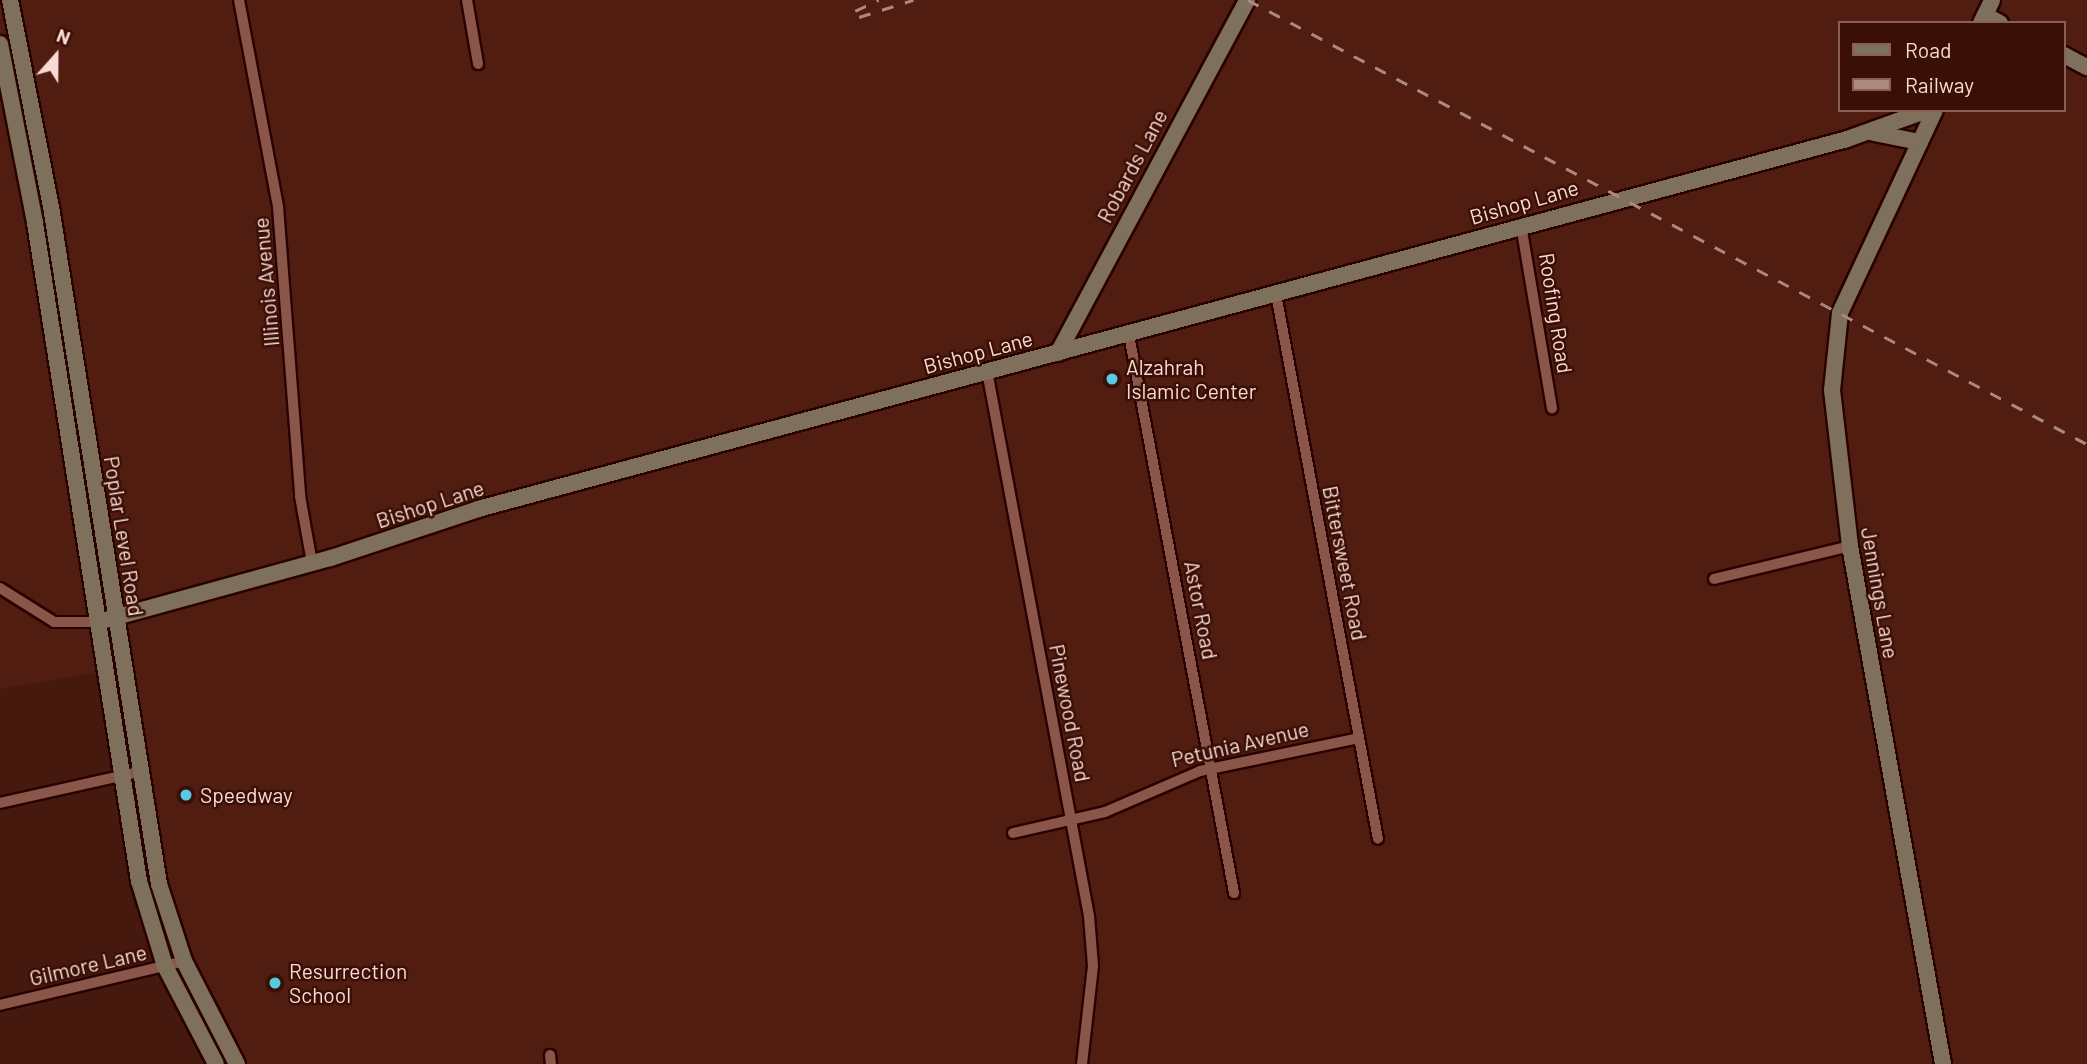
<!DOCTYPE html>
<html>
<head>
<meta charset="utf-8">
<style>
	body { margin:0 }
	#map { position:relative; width:2087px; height:1064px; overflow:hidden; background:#45190e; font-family:Barlow,sans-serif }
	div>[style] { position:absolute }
	.built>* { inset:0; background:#501d10 }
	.roads { filter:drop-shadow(2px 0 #290100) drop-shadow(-2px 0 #290100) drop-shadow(0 2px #290100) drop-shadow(0 -2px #290100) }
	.street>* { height:10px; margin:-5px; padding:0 5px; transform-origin:5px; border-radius:5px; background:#895649 }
	.secondary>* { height:16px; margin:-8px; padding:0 8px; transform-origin:8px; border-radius:8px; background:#7e705a }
	.rail>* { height:2.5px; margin-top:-1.25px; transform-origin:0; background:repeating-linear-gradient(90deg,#ac887f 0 12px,transparent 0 24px) }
	.dots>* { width:19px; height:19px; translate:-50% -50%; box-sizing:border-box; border:4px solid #3a0f05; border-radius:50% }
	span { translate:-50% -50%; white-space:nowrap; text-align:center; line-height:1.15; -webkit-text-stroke:5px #3a0f05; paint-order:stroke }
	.street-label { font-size:21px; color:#f9dbd3 }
	.poi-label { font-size:21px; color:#f9dbd3 }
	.left { translate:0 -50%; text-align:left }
	.legend { position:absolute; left:1838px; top:21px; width:228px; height:91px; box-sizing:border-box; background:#3a0f05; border:2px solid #866157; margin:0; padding:9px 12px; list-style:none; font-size:21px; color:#f9dbd3 }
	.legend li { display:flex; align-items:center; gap:14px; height:35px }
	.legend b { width:35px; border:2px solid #866157 }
	.north { position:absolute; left:21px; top:21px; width:70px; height:70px; -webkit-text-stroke:5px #3a0f05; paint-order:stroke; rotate:21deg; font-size:19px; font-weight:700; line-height:28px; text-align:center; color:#f9dbd3 }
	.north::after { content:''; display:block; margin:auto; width:24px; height:32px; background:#f9dbd3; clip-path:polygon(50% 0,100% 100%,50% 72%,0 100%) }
</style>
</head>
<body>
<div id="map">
	<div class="built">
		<div style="clip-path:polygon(evenodd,0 0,2087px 0,2087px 1064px,216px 1064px,196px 1030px,139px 881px,105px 671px,0 689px,0 0,1840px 23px,2064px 23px,2064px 110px,1840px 110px,1840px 23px)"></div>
	</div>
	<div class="roads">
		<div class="street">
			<div style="left:239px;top:0;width:211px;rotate:79.3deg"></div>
			<div style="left:278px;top:207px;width:290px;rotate:85.6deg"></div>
			<div style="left:300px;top:496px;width:68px;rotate:79.8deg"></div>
			<div style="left:467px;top:0;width:65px;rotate:80.2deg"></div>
			<div style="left:1521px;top:225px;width:186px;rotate:80.4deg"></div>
			<div style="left:1276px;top:294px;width:554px;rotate:79.4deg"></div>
			<div style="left:1129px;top:335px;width:568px;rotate:79.34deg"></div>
			<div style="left:987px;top:371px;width:554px;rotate:79.4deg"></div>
			<div style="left:1089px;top:916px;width:50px;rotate:85.4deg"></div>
			<div style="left:1093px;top:966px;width:99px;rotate:96.4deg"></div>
			<div style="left:1714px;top:579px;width:140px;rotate:-13.6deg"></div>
			<div style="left:0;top:588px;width:64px;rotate:32.2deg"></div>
			<div style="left:54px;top:622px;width:44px"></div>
			<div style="left:0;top:803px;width:142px;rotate:-12.6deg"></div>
			<div style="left:1013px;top:833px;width:94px;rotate:-12.9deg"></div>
			<div style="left:1105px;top:812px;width:103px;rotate:-23.3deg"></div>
			<div style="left:1200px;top:771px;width:162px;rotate:-11.7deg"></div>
			<div style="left:0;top:1005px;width:189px;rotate:-13.4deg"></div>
			<div style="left:550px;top:1055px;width:9px;rotate:84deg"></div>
		</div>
		<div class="secondary">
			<div style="left:10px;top:0;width:217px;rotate:78.8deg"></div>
			<div style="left:52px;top:213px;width:679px;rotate:80.94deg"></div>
			<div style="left:159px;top:884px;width:81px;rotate:72deg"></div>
			<div style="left:184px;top:961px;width:116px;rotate:62.8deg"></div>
			<div style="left:1985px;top:15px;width:17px;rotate:28deg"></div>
			<div style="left:1981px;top:23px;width:25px;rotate:-64deg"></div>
			<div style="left:0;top:44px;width:182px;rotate:78.9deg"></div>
			<div style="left:35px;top:223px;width:666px;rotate:81.02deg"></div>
			<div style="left:139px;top:881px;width:89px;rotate:73deg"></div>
			<div style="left:165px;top:966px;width:110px;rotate:62.5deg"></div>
			<div style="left:2064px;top:55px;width:26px;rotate:28deg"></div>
			<div style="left:1935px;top:110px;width:224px;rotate:115.1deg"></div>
			<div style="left:1840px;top:313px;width:77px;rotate:95.9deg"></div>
			<div style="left:1832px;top:390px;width:157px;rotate:83.4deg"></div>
			<div style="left:1850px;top:546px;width:526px;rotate:79.82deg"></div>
			<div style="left:1874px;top:133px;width:47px;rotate:11.1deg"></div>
			<div style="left:1058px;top:353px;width:400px;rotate:-61.8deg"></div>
			<div style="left:98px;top:622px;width:242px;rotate:-15.4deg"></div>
			<div style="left:331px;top:558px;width:155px;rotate:-18.4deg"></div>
			<div style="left:478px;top:509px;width:1418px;rotate:-15.12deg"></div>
			<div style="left:1847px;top:139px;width:86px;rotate:-19.7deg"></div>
		</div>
	</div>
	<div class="rail">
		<div style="left:1248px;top:0;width:949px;rotate:27.89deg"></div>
		<div style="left:855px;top:11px;width:26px;rotate:-25deg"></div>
		<div style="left:859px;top:17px;width:57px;rotate:-17.5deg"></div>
	</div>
	<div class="dots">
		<div style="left:1112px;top:379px;background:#57c9e3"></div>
		<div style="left:186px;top:795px;background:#57c9e3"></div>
		<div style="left:275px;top:983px;background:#57c9e3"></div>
	</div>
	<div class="street-label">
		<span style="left:1132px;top:166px;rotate:-62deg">Robards Lane</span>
		<span style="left:1524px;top:202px;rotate:-16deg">Bishop Lane</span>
		<span style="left:266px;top:282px;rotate:-95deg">Illinois Avenue</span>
		<span style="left:1556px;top:313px;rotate:81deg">Roofing Road</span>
		<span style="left:978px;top:352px;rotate:-15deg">Bishop Lane</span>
		<span style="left:430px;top:504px;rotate:-18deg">Bishop Lane</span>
		<span style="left:124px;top:536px;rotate:81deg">Poplar Level Road</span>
		<span style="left:1345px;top:563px;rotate:79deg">Bittersweet Road</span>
		<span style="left:1880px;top:593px;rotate:80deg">Jennings Lane</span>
		<span style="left:1201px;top:610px;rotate:79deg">Astor Road</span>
		<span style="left:1070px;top:713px;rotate:79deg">Pinewood Road</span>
		<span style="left:1240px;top:744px;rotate:-13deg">Petunia Avenue</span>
		<span style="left:88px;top:965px;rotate:-13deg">Gilmore Lane</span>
	</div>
	<div class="poi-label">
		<span class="left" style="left:1126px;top:379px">Alzahrah<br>Islamic Center</span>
		<span class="left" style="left:200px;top:795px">Speedway</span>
		<span class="left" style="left:289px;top:983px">Resurrection<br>School</span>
	</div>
	<ul class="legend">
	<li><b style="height:9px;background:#7e705a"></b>Road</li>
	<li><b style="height:9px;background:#ac887f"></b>Railway</li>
	</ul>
	<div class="north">N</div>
</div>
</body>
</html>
